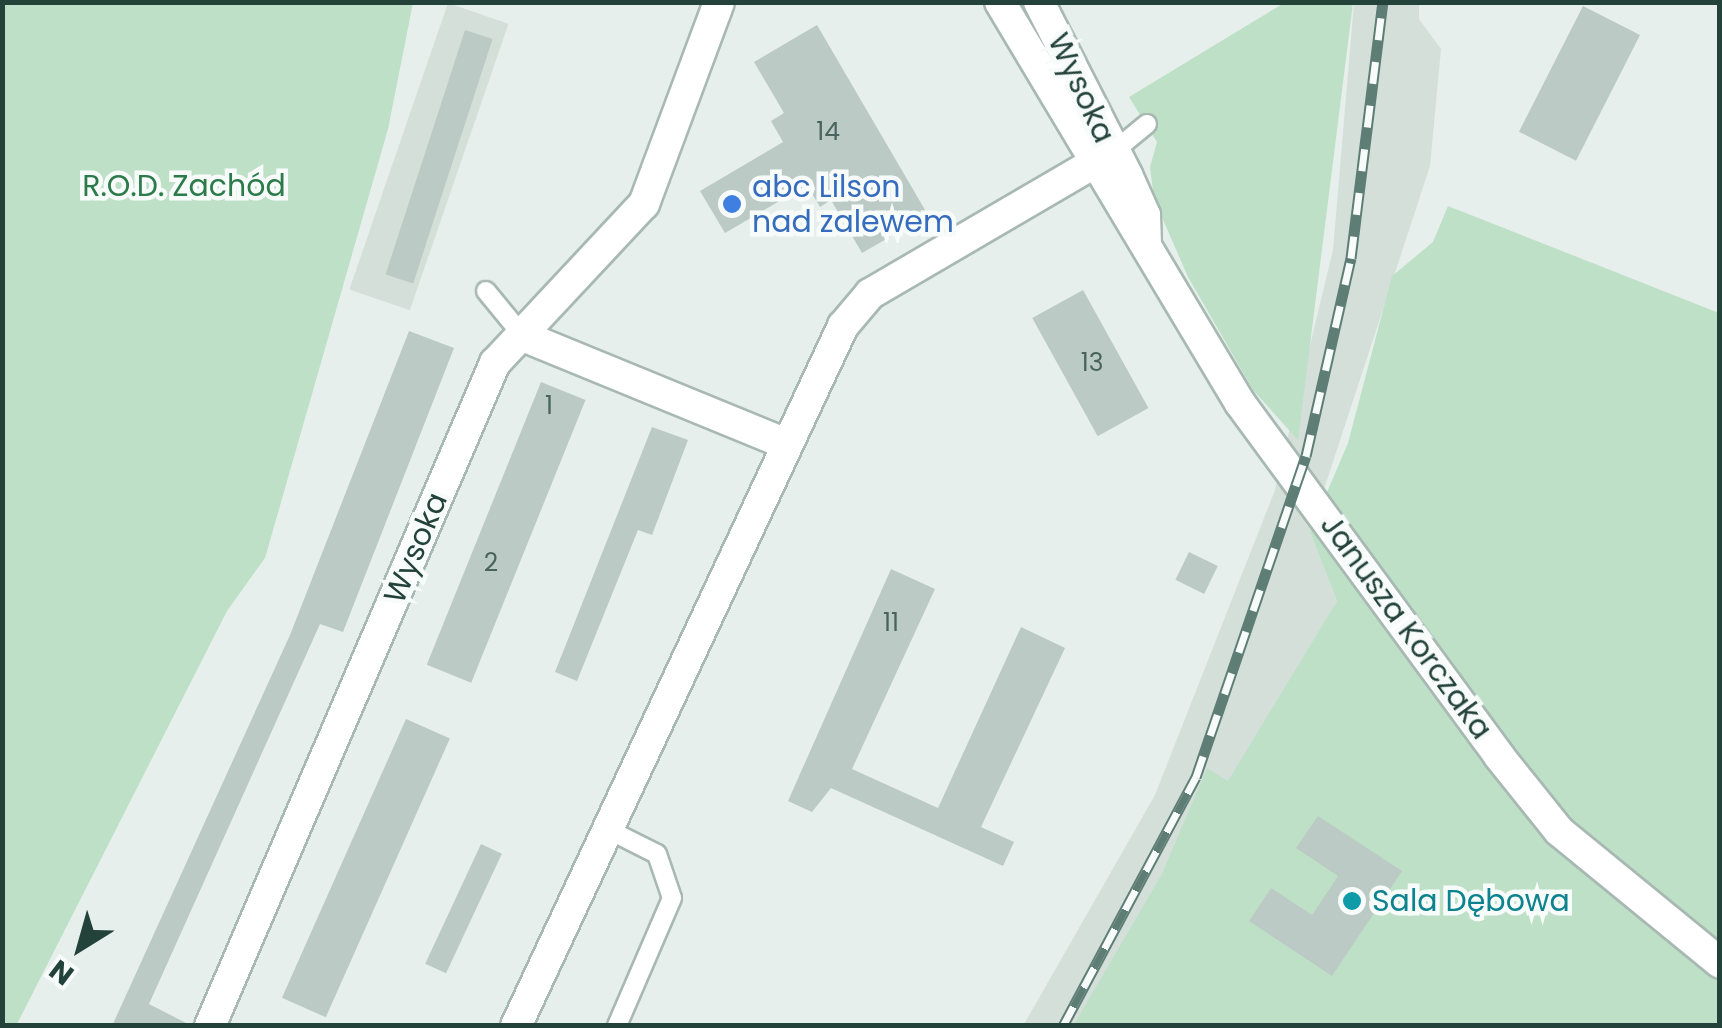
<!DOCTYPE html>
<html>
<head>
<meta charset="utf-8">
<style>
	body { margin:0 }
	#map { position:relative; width:1722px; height:1028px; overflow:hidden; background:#e6efeb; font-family:Poppins,sans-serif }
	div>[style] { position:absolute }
	.built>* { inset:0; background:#d4dfda; transform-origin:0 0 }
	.green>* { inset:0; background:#bee0c7 }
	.building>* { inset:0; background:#bbcac4; transform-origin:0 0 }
	.roads { filter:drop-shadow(2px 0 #a8b8b2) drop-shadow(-2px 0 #a8b8b2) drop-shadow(0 2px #a8b8b2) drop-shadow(0 -2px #a8b8b2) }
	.lane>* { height:18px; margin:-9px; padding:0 9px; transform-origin:9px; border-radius:9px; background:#fff }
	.street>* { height:30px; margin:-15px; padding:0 15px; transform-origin:15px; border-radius:15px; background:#fff }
	.rail>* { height:11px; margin-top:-5.5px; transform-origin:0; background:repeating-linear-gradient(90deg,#f7fbf9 0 22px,#5e7d75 0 44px); box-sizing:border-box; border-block:2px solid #5e7d75 }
	.dots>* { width:28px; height:28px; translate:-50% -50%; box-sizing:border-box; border:5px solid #f7fbf9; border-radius:50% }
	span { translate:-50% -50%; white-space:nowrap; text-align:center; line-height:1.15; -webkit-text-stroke:9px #f7fbf9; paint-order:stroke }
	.number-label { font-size:25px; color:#49645c }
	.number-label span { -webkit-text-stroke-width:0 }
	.street-label { font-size:30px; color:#23423a }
	.park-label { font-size:30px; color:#2c7b4a }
	.shop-label { font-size:30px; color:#366cbe }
	.left { translate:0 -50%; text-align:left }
	.culture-label { font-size:30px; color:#0d838f }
	.frame { position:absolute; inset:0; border:5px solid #23423a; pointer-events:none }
	.north { position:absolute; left:30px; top:898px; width:100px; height:100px; -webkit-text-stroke:8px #f7fbf9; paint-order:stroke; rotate:217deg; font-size:28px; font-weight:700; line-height:40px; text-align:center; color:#23423a }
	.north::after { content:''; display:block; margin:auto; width:35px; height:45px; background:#23423a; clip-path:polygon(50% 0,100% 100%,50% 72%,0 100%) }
</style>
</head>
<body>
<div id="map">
	<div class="built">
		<div style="left:448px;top:3px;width:64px;height:303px;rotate:19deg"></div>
		<div style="clip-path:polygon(1354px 3px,1419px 3px,1419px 19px,1441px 49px,1430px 166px,1310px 532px,1337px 601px,1088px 1025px,1023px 1026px,1155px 795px,1275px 490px,1333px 250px)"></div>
	</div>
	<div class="green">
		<div style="clip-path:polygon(2px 3px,413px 3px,388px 129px,265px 558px,227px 611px,16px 1026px,2px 1025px)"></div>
		<div style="clip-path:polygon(1284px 3px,1353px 3px,1298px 440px,1253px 390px,1188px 277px,1154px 199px,1150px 167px,1157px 142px,1129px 97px)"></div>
		<div style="clip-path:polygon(1448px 206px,1719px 313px,1719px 1025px,1073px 1026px,1162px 874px,1207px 768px,1228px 781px,1337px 601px,1310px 532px,1348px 443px,1392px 276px,1433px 242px)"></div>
	</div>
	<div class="building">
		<div style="left:1583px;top:6px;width:64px;height:141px;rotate:27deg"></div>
		<div style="clip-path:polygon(817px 25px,928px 215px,862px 253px,831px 200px,820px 207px,807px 185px,725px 233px,700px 191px,783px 142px,771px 121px,784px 113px,754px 62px)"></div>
		<div style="left:465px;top:30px;width:29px;height:257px;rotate:18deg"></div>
		<div style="left:1083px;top:290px;width:135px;height:58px;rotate:61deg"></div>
		<div style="clip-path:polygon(409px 331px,454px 348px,343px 632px,320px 624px,149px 1004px,192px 1026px,112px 1026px,290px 635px)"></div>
		<div style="left:541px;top:382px;width:48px;height:305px;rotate:22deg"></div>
		<div style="clip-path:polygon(652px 427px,688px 440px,652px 535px,638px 530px,577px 681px,555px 672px)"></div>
		<div style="left:1189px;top:552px;width:32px;height:31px;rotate:26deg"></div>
		<div style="clip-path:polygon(891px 569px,935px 589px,852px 769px,938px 808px,1021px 627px,1065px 648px,981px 827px,1014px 842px,1003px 866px,831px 788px,812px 812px,788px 801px)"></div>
		<div style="left:406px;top:719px;width:48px;height:305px;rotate:24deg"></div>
		<div style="clip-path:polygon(1318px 816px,1402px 871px,1332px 976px,1249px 921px,1271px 888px,1312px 915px,1338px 876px,1296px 848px)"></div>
		<div style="left:481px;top:844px;width:23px;height:132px;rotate:25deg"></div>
	</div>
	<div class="roads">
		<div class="lane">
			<div style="left:1113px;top:152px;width:44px;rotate:-39.5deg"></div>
			<div style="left:486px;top:291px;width:58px;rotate:50.6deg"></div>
			<div style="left:603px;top:827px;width:60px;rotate:26.6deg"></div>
			<div style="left:657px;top:854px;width:46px;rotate:71.2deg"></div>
			<div style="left:672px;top:898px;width:139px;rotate:113.3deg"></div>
		</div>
		<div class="street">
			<div style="left:1000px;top:2px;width:467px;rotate:59.1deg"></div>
			<div style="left:1240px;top:403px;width:438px;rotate:53.7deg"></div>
			<div style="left:1499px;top:756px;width:96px;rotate:51.3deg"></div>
			<div style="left:1559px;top:831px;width:208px;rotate:39.3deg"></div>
			<div style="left:1039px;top:2px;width:194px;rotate:63deg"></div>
			<div style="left:1127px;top:175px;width:44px;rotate:65.8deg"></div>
			<div style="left:1145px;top:215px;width:29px;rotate:88deg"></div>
			<div style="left:523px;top:336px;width:280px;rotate:22.3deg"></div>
			<div style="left:210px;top:1026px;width:722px;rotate:-66.74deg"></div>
			<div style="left:495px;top:363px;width:218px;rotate:-46.9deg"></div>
			<div style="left:644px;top:204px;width:215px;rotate:-69.6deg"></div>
			<div style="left:516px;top:1026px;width:773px;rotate:-64.96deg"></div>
			<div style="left:843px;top:326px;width:42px;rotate:-49.8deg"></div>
			<div style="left:870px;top:294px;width:281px;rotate:-30.3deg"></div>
		</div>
	</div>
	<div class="rail">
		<div style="left:1063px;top:1026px;width:282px;rotate:-61.9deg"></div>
		<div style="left:1196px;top:777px;width:339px;rotate:-71.1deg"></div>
		<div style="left:1306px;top:456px;width:203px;rotate:-77.2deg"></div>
		<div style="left:1351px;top:258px;width:258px;rotate:-82.9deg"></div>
	</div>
	<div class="dots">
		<div style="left:732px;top:204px;background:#3f7fe0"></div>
		<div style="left:1352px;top:901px;background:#0f9aa8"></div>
	</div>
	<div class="number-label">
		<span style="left:828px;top:132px">14</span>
		<span style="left:1092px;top:363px">13</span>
		<span style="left:549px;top:406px">1</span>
		<span style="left:491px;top:563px">2</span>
		<span style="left:891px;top:623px">11</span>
	</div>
	<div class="street-label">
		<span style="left:1081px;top:88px;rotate:65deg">Wysoka</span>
		<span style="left:416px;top:548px;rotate:-67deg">Wysoka</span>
		<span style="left:1406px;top:627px;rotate:54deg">Janusza Korczaka</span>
	</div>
	<div class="park-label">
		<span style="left:184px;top:186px">R.O.D. Zachód</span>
	</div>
	<div class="shop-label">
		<span class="left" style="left:752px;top:204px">abc Lilson<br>nad zalewem</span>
	</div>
	<div class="culture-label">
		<span class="left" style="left:1372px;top:901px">Sala Dębowa</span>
	</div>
	<div class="frame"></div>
	<div class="north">N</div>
</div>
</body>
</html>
